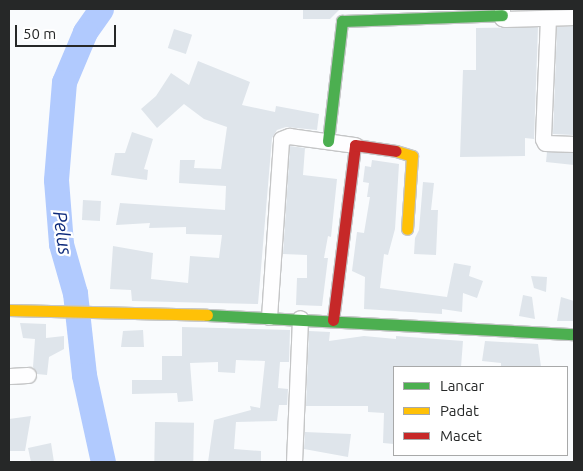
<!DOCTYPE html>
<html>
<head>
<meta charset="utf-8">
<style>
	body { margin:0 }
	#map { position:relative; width:583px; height:471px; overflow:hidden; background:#f9fbfd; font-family:Ubuntu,sans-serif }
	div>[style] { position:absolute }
	.river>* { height:25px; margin:-12.5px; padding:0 12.5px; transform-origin:12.5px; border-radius:12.5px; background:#b1cafe }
	.building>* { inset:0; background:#dfe5eb; transform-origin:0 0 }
	.roads { filter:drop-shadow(1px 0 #c5c6c7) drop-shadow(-1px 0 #c5c6c7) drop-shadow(0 1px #c5c6c7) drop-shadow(0 -1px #c5c6c7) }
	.street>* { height:15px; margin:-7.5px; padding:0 7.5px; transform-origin:7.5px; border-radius:7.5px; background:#fefeff }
	.fast>* { height:11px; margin:-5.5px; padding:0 5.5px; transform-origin:5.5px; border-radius:5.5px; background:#4caf50 }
	.slow>* { height:11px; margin:-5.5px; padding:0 5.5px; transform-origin:5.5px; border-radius:5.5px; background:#ffc107 }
	.jam>* { height:11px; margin:-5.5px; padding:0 5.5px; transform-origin:5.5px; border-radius:5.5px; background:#c62828 }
	span { translate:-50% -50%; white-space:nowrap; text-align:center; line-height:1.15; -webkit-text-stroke:4.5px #fff; paint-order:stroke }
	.water-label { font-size:19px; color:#0d2a7b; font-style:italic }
	.frame { position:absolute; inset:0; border:10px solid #262828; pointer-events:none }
	.legend { position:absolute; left:393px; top:366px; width:175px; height:90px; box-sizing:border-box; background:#fff; border:1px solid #a8a9a9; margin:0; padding:6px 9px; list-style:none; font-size:15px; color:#262828 }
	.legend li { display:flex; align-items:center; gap:10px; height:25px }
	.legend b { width:25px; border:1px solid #a8a9a9 }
	.scale { position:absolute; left:15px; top:25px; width:101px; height:22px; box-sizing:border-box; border:2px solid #262828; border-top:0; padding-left:6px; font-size:15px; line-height:18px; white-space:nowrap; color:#262828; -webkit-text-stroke:4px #fff; paint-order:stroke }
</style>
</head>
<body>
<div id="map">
	<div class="river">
		<div style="left:101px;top:9px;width:28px;rotate:125deg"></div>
		<div style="left:85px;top:32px;width:54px;rotate:112.8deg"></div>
		<div style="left:64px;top:82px;width:98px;rotate:94.7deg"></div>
		<div style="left:56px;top:180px;width:64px;rotate:85.5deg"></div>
		<div style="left:61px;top:244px;width:51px;rotate:74.1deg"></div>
		<div style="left:75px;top:293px;width:82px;rotate:83.7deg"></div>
		<div style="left:84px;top:375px;width:89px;rotate:77.7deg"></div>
	</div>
	<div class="building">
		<div style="clip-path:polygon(303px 9px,340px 9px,330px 19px,303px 19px)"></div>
		<div style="clip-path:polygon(574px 26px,574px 135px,553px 134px,557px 27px)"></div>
		<div style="clip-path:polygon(538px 27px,534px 139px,525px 138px,525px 156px,460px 157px,463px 70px,476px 70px,476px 28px)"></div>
		<div style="left:174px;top:29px;width:19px;height:20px;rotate:18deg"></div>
		<div style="clip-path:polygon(198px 61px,250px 82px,242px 105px,275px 112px,276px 106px,319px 114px,317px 130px,286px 127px,277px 130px,272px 138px,258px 304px,132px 301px,131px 290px,110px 289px,113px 246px,153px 253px,151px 279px,188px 283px,190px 256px,219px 258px,222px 235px,186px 234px,186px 227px,149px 228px,150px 223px,116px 225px,120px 203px,225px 210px,226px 186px,179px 183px,180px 160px,195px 160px,194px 168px,221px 169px,227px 127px,204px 119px,184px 104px,157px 128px,141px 109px,156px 96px,171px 73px,189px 85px)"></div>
		<div style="clip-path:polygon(132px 132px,153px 139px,144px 169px,148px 170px,147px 180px,111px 175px,115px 153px,125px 153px)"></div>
		<div style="clip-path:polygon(290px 146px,319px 150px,305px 148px,303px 175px,337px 179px,331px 237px,328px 236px,324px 258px,328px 258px,322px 306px,296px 305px,297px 278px,307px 278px,307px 255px,283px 254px)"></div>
		<div style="clip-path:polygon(547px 152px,574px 153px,574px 165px,546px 162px)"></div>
		<div style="clip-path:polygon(372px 160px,399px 164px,395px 229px,388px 255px,384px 254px,380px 288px,447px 297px,454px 263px,471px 266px,469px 276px,483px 281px,477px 298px,463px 293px,462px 312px,442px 309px,442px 314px,364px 309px,365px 277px,352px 271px,357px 232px,364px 233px,370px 197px,367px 197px,369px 183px,363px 182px,365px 166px,371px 167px)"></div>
		<div style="clip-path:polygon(423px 182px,434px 183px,431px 210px,438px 210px,436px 255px,414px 254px,415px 238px,419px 230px)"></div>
		<div style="left:83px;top:200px;width:18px;height:20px;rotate:3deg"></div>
		<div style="clip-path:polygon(531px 276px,547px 277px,546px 292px,534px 288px)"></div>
		<div style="clip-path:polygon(523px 295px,532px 297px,535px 319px,519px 316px)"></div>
		<div style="clip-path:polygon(561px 297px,574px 301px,574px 321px,557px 321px)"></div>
		<div style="clip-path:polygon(20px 323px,46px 324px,46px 338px,64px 336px,64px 349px,49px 357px,47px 375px,37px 374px,33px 367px,35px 339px,23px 338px)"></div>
		<div style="clip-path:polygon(182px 327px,290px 330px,289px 362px,280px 362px,278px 388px,288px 389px,287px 405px,279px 405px,277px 421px,236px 422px,234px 449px,261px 451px,261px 462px,208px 462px,214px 420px,251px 410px,250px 406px,260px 408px,265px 361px,236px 360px,235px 373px,218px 372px,218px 362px,190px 363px,193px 401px,178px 402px,177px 393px,132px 394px,132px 380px,162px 380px,162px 356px,182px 356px)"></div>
		<div style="clip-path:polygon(143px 330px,144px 347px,121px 347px,123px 331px)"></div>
		<div style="clip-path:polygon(309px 331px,330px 332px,329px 341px,364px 336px,396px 339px,396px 336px,463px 341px,461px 367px,394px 367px,394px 444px,383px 443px,384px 413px,368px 412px,368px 406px,306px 406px)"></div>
		<div style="clip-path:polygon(485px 341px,538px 344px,541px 367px,501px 367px,501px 363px,482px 361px)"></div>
		<div style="clip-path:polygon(31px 416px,25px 451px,9px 451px,9px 419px)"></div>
		<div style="left:155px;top:422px;width:39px;height:40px;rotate:1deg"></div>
		<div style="clip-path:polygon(305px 432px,351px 434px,348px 457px,304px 449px)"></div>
		<div style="clip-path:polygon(51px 443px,54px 462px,31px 462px,28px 448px)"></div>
	</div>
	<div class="roads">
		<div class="street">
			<div style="left:502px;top:9px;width:9px;rotate:90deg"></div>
			<div style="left:502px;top:18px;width:3px;rotate:18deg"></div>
			<div style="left:505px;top:19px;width:69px;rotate:-1.7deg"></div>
			<div style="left:548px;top:18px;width:121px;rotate:92.4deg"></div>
			<div style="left:543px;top:139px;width:4px;rotate:63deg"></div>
			<div style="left:545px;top:143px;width:29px;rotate:2deg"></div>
			<div style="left:269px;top:317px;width:178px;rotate:-86.1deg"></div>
			<div style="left:281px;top:139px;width:9px;rotate:-21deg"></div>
			<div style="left:289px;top:136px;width:67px;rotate:7.8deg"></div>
			<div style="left:9px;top:376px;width:19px;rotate:-3deg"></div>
			<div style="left:294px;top:462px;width:144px;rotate:-87.6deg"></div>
		</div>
		<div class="fast">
			<div style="left:328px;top:141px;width:121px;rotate:-83.3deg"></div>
			<div style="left:342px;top:21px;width:160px;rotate:-2.1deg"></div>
			<div style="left:207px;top:315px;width:367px;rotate:3deg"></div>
		</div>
		<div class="slow">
			<div style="left:396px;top:151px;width:17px;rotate:17deg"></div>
			<div style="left:412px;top:156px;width:73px;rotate:93.9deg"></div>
			<div style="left:9px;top:310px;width:198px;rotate:1.4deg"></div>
		</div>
		<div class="jam">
			<div style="left:333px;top:320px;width:176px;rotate:-82.8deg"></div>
			<div style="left:355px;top:145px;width:41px;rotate:8.3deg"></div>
		</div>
	</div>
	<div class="water-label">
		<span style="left:62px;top:233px;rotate:82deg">Pelus</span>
	</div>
	<div class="frame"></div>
	<ul class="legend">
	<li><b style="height:6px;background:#4caf50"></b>Lancar</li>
	<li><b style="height:6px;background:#ffc107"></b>Padat</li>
	<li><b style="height:6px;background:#c62828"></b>Macet</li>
	</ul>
	<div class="scale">50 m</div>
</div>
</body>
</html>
